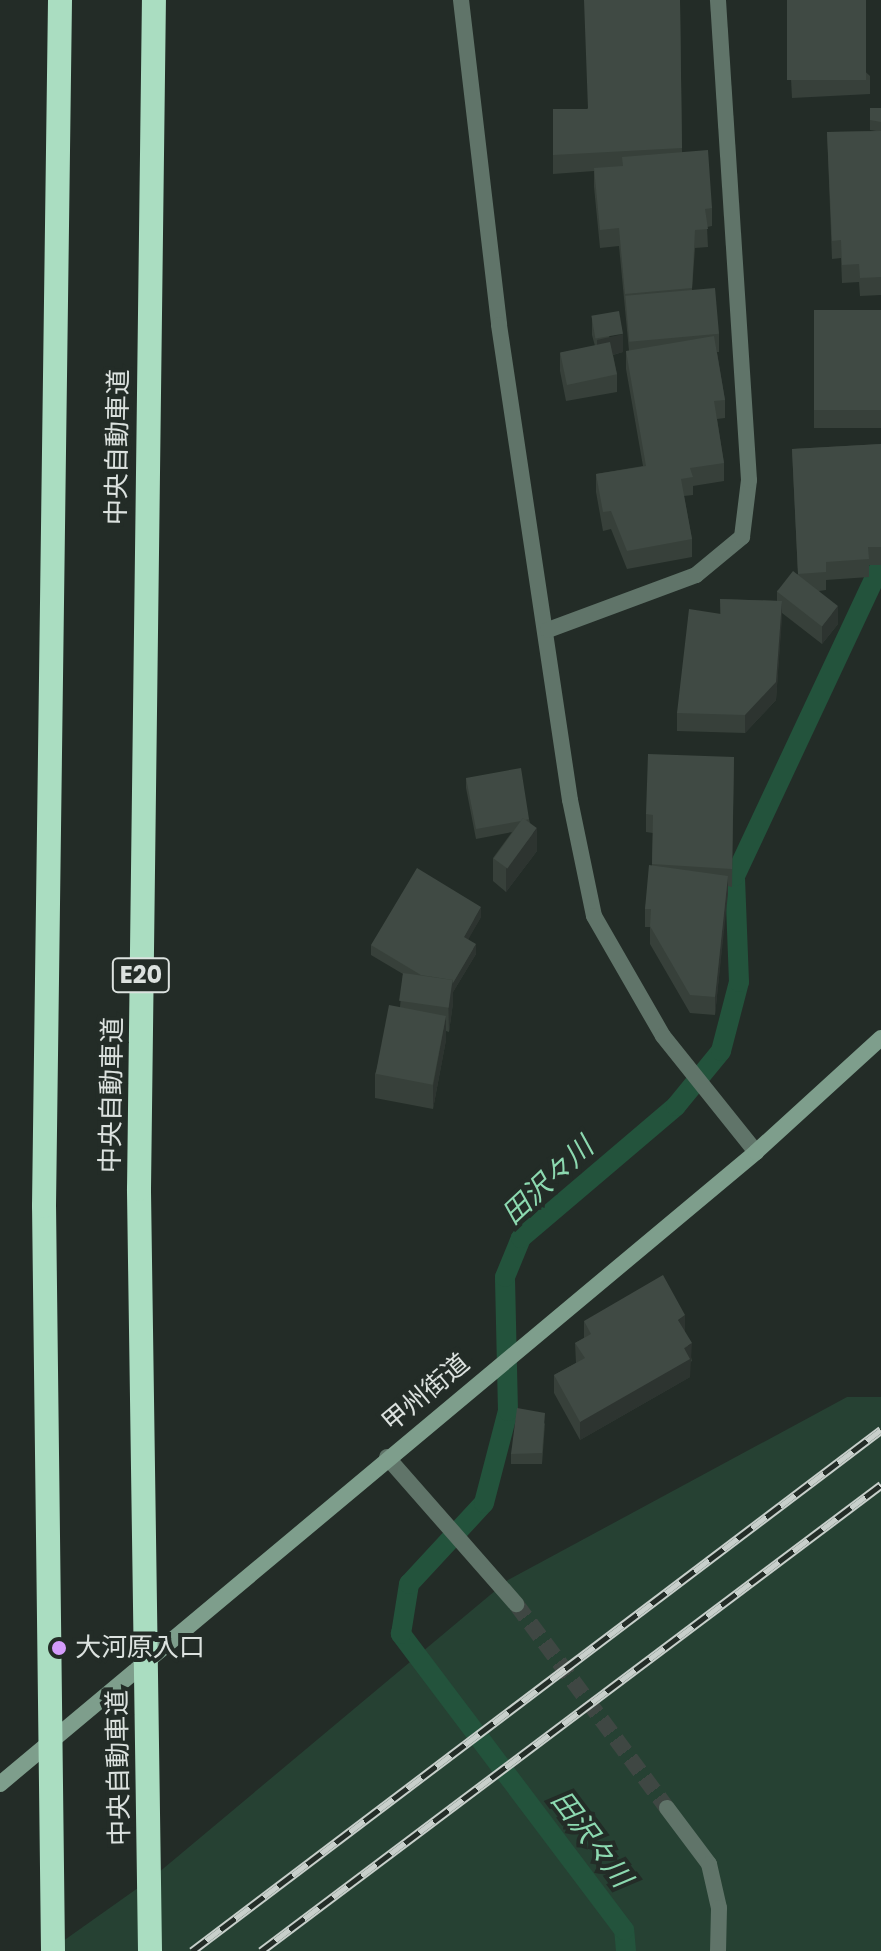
<!DOCTYPE html>
<html>
<head>
<meta charset="utf-8">
<style>
	body { margin:0 }
	#map { position:relative; width:881px; height:1951px; overflow:hidden; background:#232c27; font-family:Poppins,"Noto Sans JP",sans-serif }
	div>[style] { position:absolute }
	.green>* { inset:0; background:#264133 }
	.stream>* { height:20px; margin:-10px; padding:0 10px; transform-origin:10px; border-radius:10px; background:#23533c }
	.minor-tunnel>* { height:16px; margin-top:-8px; transform-origin:0; background:repeating-linear-gradient(90deg,#3f4743 0 16px,transparent 0 24px) }
	.minor>* { height:16px; margin:-8px; padding:0 8px; transform-origin:8px; border-radius:8px; background:#607469 }
	.secondary>* { height:16px; margin:-8px; padding:0 8px; transform-origin:8px; border-radius:8px; background:#7e9e8c }
	.rail>* { height:9px; margin-top:-4.5px; transform-origin:0; background:repeating-linear-gradient(90deg,#232c27 0 18px,#c8cfcb 0 36px); box-sizing:border-box; border-block:2px solid #c8cfcb }
	.motorway-bridge>* { height:24px; margin:-12px; padding:0 12px; transform-origin:12px; border-radius:12px; background:#aaddc1 }
	.wall>* { inset:0; background:#37403a; transform-origin:0 0 }
	.shaded-wall>* { inset:0; background:#2d3430 }
	.building>* { inset:0; background:#404a44; transform-origin:0 0 }
	.dots>* { width:22px; height:22px; translate:-50% -50%; box-sizing:border-box; border:4px solid #232c27; border-radius:50% }
	span { translate:-50% -50%; white-space:nowrap; text-align:center; line-height:1.15; -webkit-text-stroke:8px #232c27; paint-order:stroke }
	.shield-label span { padding:2px 6px; background:#232c27; border:2px solid; border-radius:6px; -webkit-text-stroke-width:0 }
	.shield-label { font-size:24px; color:#dce2df; font-weight:700 }
	.street-label { font-size:26px; color:#dce2df }
	.poi-label { font-size:26px; color:#dce2df }
	.left { translate:0 -50%; text-align:left }
	.water-label { font-size:28px; color:#8cd9b0; font-style:italic }
</style>
</head>
<body>
<div id="map">
	<div class="green">
		<div style="clip-path:polygon(847px 1397px,881px 1397px,881px 1951px,49px 1951px,152px 1878px,508px 1580px)"></div>
	</div>
	<div class="stream">
		<div style="left:626px;top:1951px;width:21px;rotate:-95deg"></div>
		<div style="left:624px;top:1930px;width:371px;rotate:-127deg"></div>
		<div style="left:401px;top:1634px;width:51px;rotate:-80.9deg"></div>
		<div style="left:409px;top:1584px;width:110px;rotate:-47.2deg"></div>
		<div style="left:484px;top:1503px;width:95px;rotate:-75.4deg"></div>
		<div style="left:508px;top:1411px;width:134px;rotate:-91.3deg"></div>
		<div style="left:505px;top:1277px;width:42px;rotate:-67.7deg"></div>
		<div style="left:521px;top:1238px;width:204px;rotate:-40.4deg"></div>
		<div style="left:676px;top:1106px;width:71px;rotate:-50.7deg"></div>
		<div style="left:721px;top:1051px;width:71px;rotate:-75.4deg"></div>
		<div style="left:739px;top:982px;width:106px;rotate:-92.2deg"></div>
		<div style="left:735px;top:876px;width:344px;rotate:-64.9deg"></div>
	</div>
	<div class="minor-tunnel">
		<div style="left:516px;top:1604px;width:254px;rotate:53.5deg"></div>
	</div>
	<div class="minor">
		<div style="left:461px;top:0;width:327px;rotate:83.3deg"></div>
		<div style="left:499px;top:325px;width:480px;rotate:81.5deg"></div>
		<div style="left:570px;top:800px;width:118px;rotate:78.3deg"></div>
		<div style="left:594px;top:916px;width:138px;rotate:60.1deg"></div>
		<div style="left:663px;top:1036px;width:149px;rotate:51.3deg"></div>
		<div style="left:548px;top:630px;width:158px;rotate:-20.4deg"></div>
		<div style="left:696px;top:575px;width:60px;rotate:-39.6deg"></div>
		<div style="left:742px;top:537px;width:57px;rotate:-83deg"></div>
		<div style="left:749px;top:480px;width:481px;rotate:-93.7deg"></div>
		<div style="left:387px;top:1457px;width:196px;rotate:48.7deg"></div>
		<div style="left:667px;top:1808px;width:70px;rotate:53.1deg"></div>
		<div style="left:709px;top:1864px;width:45px;rotate:77.2deg"></div>
		<div style="left:719px;top:1908px;width:43px;rotate:91.3deg"></div>
	</div>
	<div class="secondary">
		<div style="left:0;top:1784px;width:985px;rotate:-39.89deg"></div>
		<div style="left:756px;top:1152px;width:169px;rotate:-42.4deg"></div>
	</div>
	<div class="rail">
		<div style="left:192px;top:1951px;width:864px;rotate:-37.1deg"></div>
		<div style="left:261px;top:1951px;width:776px;rotate:-36.93deg"></div>
	</div>
	<div class="motorway-bridge">
		<div style="left:53px;top:1951px;width:745px;rotate:-90.69deg"></div>
		<div style="left:44px;top:1206px;width:1206px;rotate:-89.24deg"></div>
		<div style="left:150px;top:1951px;width:762px;rotate:-90.83deg"></div>
		<div style="left:139px;top:1189px;width:1189px;rotate:-89.28deg"></div>
	</div>
	<div class="wall">
		<div style="clip-path:polygon(680px 0,682px 152px,712px 208px,712px 226px,707px 227px,708px 247px,695px 248px,692px 290px,719px 334px,719px 352px,717px 352px,725px 400px,725px 418px,717px 419px,724px 463px,724px 481px,693px 486px,693px 495px,684px 496px,692px 539px,692px 557px,627px 569px,611px 529px,603px 531px,596px 492px,596px 474px,643px 466px,626px 369px,626px 351px,629px 351px,619px 246px,600px 248px,594px 187px,594px 171px,553px 174px,553px 109px,587px 109px)"></div>
		<div style="clip-path:polygon(787px 0,870px 76px,870px 94px,792px 98px)"></div>
		<div style="clip-path:polygon(870px 108px,881px 108px,881px 295px,860px 296px,859px 282px,842px 283px,841px 258px,832px 259px,827px 132px,876px 131px,870px 130px)"></div>
		<div style="left:881px;top:310px;width:118px;height:67px;rotate:90deg"></div>
		<div style="clip-path:polygon(592px 317px,623px 352px,613px 355px,617px 374px,617px 392px,566px 401px,560px 371px,560px 353px,595px 346px,592px 335px)"></div>
		<div style="clip-path:polygon(881px 444px,881px 565px,869px 565px,869px 577px,826px 580px,826px 590px,819px 591px,838px 624px,822px 644px,782px 613px,776px 700px,745px 733px,677px 731px,677px 713px,720px 614px,720px 599px,777px 601px,777px 591px,798px 574px,792px 449px)"></div>
		<div style="clip-path:polygon(734px 757px,732px 887px,728px 886px,715px 1015px,690px 1013px,650px 944px,650px 927px,645px 927px,645px 909px,652px 866px,653px 833px,646px 832px,646px 814px)"></div>
		<div style="clip-path:polygon(466px 778px,529px 819px,537px 851px,506px 892px,493px 881px,493px 858px,512px 832px,476px 839px,466px 788px)"></div>
		<div style="clip-path:polygon(481px 917px,468px 939px,476px 954px,453px 992px,453px 1003px,449px 1032px,446px 1031px,446px 1040px,433px 1109px,375px 1098px,375px 1074px,400px 1007px,403px 974px,371px 955px,371px 945px)"></div>
		<div style="clip-path:polygon(584px 1321px,685px 1332px,692px 1361px,690px 1362px,690px 1377px,580px 1440px,554px 1393px,554px 1375px,576px 1363px,575px 1343px,584px 1338px)"></div>
		<div style="clip-path:polygon(545px 1423px,542px 1464px,511px 1464px,511px 1454px)"></div>
	</div>
	<div class="shaded-wall">
		<div style="clip-path:polygon(623px 334px,623px 352px,597px 359px,597px 340px)"></div>
		<div style="clip-path:polygon(782px 601px,782px 619px,776px 700px,745px 733px,745px 715px)"></div>
		<div style="clip-path:polygon(838px 606px,838px 624px,822px 644px,822px 626px)"></div>
		<div style="clip-path:polygon(537px 828px,537px 851px,506px 892px,506px 869px)"></div>
		<div style="clip-path:polygon(728px 876px,728px 894px,715px 1015px,715px 997px)"></div>
		<div style="clip-path:polygon(481px 907px,481px 917px,464px 947px,464px 937px)"></div>
		<div style="clip-path:polygon(476px 944px,476px 954px,453px 992px,453px 1003px,449px 1032px,448px 991px)"></div>
		<div style="clip-path:polygon(446px 1016px,446px 1040px,433px 1109px,433px 1086px)"></div>
		<div style="clip-path:polygon(685px 1315px,685px 1333px,678px 1320px)"></div>
		<div style="clip-path:polygon(692px 1343px,690px 1377px,580px 1440px,580px 1422px)"></div>
	</div>
	<div class="building">
		<div style="clip-path:polygon(584px 0,680px 0,682px 148px,553px 155px,553px 109px,588px 109px)"></div>
		<div style="left:787px;top:0;width:79px;height:80px"></div>
		<div style="clip-path:polygon(870px 108px,881px 108px,881px 122px,870px 120px)"></div>
		<div style="clip-path:polygon(881px 131px,881px 277px,860px 278px,859px 264px,842px 265px,841px 240px,832px 241px,827px 132px)"></div>
		<div style="clip-path:polygon(708px 150px,712px 208px,705px 209px,708px 229px,695px 230px,692px 288px,625px 294px,619px 228px,600px 230px,594px 168px,623px 166px,622px 157px)"></div>
		<div style="left:715px;top:288px;width:46px;height:90px;rotate:85deg"></div>
		<div style="left:881px;top:310px;width:100px;height:67px;rotate:90deg"></div>
		<div style="left:619px;top:311px;width:23px;height:28px;rotate:80deg"></div>
		<div style="clip-path:polygon(714px 336px,725px 400px,714px 401px,724px 463px,690px 468px,693px 477px,681px 479px,692px 539px,627px 551px,611px 511px,603px 512px,596px 474px,646px 466px,626px 351px)"></div>
		<div style="left:610px;top:342px;width:33px;height:51px;rotate:78deg"></div>
		<div style="clip-path:polygon(881px 444px,881px 547px,868px 547px,869px 559px,826px 562px,826px 572px,798px 574px,792px 449px)"></div>
		<div style="left:793px;top:571px;width:57px;height:26px;rotate:38deg"></div>
		<div style="clip-path:polygon(720px 599px,782px 601px,776px 682px,745px 715px,677px 713px,689px 609px,721px 614px)"></div>
		<div style="clip-path:polygon(648px 754px,734px 757px,732px 869px,652px 864px,653px 815px,646px 814px)"></div>
		<div style="clip-path:polygon(521px 768px,529px 819px,525px 820px,523px 818px,521px 821px,476px 829px,466px 778px)"></div>
		<div style="left:523px;top:818px;width:17px;height:50px;rotate:36deg"></div>
		<div style="clip-path:polygon(649px 865px,728px 876px,715px 997px,690px 995px,650px 926px,651px 909px,645px 909px)"></div>
		<div style="clip-path:polygon(417px 868px,481px 907px,464px 937px,476px 944px,453px 983px,453px 980px,421px 975px,371px 945px)"></div>
		<div style="left:403px;top:973px;width:50px;height:28px;rotate:8deg"></div>
		<div style="left:389px;top:1005px;width:58px;height:70px;rotate:11deg"></div>
		<div style="clip-path:polygon(663px 1275px,685px 1315px,678px 1320px,692px 1343px,684px 1348px,690px 1359px,580px 1422px,554px 1375px,585px 1358px,575px 1343px,591px 1334px,584px 1321px)"></div>
		<div style="clip-path:polygon(517px 1408px,545px 1413px,542px 1453px,511px 1454px)"></div>
	</div>
	<div class="dots">
		<div style="left:59px;top:1648px;background:#d49cfb"></div>
	</div>
	<div class="shield-label">
		<span style="left:141px;top:975px">E20</span>
	</div>
	<div class="street-label">
		<span style="left:118px;top:447px;rotate:-89deg">中央自動車道</span>
		<span style="left:112px;top:1095px;rotate:-89deg">中央自動車道</span>
		<span style="left:426px;top:1393px;rotate:-40deg">甲州街道</span>
		<span style="left:119px;top:1768px;rotate:-91deg">中央自動車道</span>
	</div>
	<div class="poi-label">
		<span class="left" style="left:75px;top:1648px">大河原入口</span>
	</div>
	<div class="water-label">
		<span style="left:548px;top:1181px;rotate:-43deg">田沢々川</span>
		<span style="left:591px;top:1839px;rotate:53deg">田沢々川</span>
	</div>
</div>
</body>
</html>
